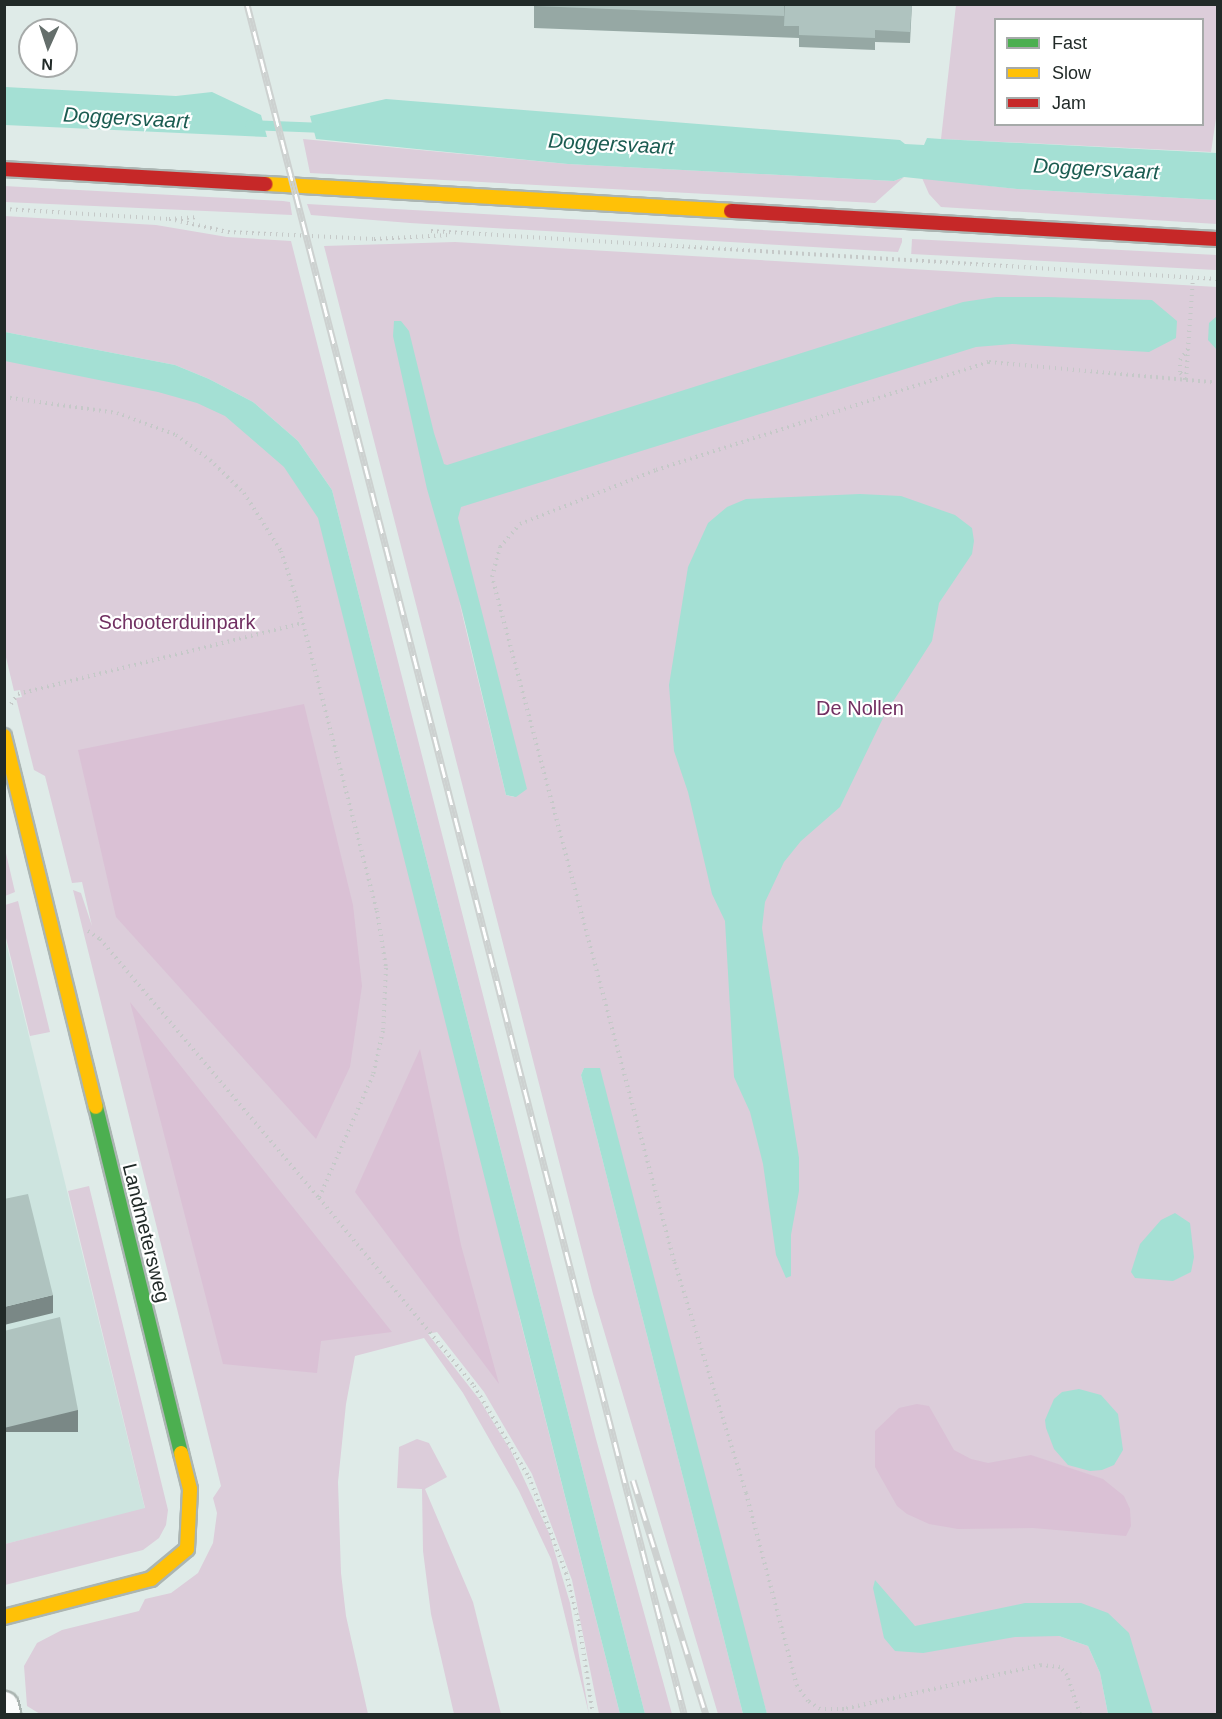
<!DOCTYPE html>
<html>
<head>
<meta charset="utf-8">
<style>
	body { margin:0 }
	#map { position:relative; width:1222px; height:1719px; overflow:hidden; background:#dfebe8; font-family:Helvetica,sans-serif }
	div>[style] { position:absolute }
	.built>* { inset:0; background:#cde4df }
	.green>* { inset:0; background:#dccdda; transform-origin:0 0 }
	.forest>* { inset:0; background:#dac1d5 }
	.water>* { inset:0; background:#a4e0d4 }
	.stream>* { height:10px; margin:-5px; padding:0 5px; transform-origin:5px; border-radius:5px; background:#a4e0d4 }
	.path>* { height:4px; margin-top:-2px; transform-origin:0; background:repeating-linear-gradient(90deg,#c5c9c8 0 1.5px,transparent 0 6px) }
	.roads { filter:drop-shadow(2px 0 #abb5b2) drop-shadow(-2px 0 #abb5b2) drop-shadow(0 2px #abb5b2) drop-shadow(0 -2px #abb5b2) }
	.street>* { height:28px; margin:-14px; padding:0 14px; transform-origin:14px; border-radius:14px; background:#fafcfc }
	.fast>* { height:14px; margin:-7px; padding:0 7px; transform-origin:7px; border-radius:7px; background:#4caf50 }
	.slow>* { height:14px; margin:-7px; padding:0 7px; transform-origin:7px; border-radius:7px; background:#ffc107 }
	.jam>* { height:14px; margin:-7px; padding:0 7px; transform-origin:7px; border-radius:7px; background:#c62828 }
	.rail>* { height:7px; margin-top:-3.5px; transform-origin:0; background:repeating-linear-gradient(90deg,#fff 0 14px,#cdd1d0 0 28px); box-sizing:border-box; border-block:2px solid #cdd1d0 }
	.wall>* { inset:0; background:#96a8a4 }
	.shaded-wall>* { inset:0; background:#7a8886; transform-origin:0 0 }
	.building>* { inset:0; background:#afc3bf }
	span { translate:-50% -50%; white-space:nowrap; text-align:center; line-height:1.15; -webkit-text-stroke:4.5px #fff; paint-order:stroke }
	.park-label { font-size:20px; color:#713062 }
	.street-label { font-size:20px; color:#212a28 }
	.water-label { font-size:21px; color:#1b5c51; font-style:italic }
	.frame { position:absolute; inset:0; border:6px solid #212a28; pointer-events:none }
	.legend { position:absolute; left:994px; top:18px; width:210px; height:108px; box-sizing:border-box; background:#fff; border:2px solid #a6aaa9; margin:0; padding:8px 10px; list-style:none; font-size:18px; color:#212a28 }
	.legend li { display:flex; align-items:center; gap:12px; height:30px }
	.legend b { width:30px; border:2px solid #a6aaa9 }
	.north { position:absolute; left:18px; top:18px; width:60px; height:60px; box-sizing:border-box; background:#fff; border:2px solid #a6aaa9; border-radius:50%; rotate:183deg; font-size:16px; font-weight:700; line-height:24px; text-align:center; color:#212a28 }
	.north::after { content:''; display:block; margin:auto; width:21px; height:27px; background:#646e6b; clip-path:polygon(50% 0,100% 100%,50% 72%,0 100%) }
</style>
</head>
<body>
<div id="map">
	<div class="built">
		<div style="clip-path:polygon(4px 934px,145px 1509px,5px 1544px,4px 1544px)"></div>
	</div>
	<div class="green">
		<div style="clip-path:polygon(evenodd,956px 5px,1217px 5px,1218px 105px,1211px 152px,941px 139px,956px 5px,996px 20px,1202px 20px,1202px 124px,996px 124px,996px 20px)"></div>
		<div style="clip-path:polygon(303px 139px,568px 164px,894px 181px,904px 177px,875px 203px,310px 173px)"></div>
		<div style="clip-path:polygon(922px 178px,1017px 189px,1217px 200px,1217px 224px,941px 207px,929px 194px)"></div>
		<div style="clip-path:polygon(4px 186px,283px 201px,290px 202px,292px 215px,5px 202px)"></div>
		<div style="clip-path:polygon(307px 204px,902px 238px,902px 242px,898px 252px,410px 223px,311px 215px)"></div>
		<div style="clip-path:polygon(4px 216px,156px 225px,227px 237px,291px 241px,596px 1439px,672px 1714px,645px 1714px,332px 490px,298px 441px,253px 402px,209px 379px,175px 365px,5px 332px)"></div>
		<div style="left:912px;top:239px;width:305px;height:15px;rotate:3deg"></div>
		<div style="clip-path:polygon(evenodd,455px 242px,1217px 287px,1217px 1714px,1124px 1714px,1090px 1630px,1039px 1635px,1059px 1636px,1088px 1646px,1100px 1673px,1108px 1714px,767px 1714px,584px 1068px,581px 1075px,743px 1714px,718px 1714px,593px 1294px,324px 246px,455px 242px,459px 601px,514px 797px,506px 795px,459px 601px)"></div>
		<div style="clip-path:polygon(4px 349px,198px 392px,317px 487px,525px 1285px,518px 1311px,620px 1714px,599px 1714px,572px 1580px,532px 1474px,484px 1392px,437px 1332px,428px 1334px,479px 1399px,511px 1451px,549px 1533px,570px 1603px,589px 1714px,551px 1559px,519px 1491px,463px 1393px,424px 1338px,355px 1356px,346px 1404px,338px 1482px,341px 1573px,346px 1616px,368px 1714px,40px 1714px,27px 1706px,24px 1666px,37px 1643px,62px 1630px,139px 1611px,145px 1599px,171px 1593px,198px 1573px,213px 1543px,217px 1513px,213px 1498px,221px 1486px,73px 890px,81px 893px,92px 926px,82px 882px,72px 883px,45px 776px,34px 770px,16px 698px,22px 697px,20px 690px,14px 691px,5px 653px)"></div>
		<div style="clip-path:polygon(5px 849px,15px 892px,5px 896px,4px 895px)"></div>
		<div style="clip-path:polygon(18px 901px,50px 1032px,30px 1036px,5px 934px,5px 905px)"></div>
		<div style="clip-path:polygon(89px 1186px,168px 1510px,166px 1525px,159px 1538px,143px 1550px,5px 1585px,5px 1544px,145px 1508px,68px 1191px)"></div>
		<div style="clip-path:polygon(417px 1439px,429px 1443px,447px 1477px,425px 1489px,473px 1602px,501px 1714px,454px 1714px,431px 1614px,423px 1551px,422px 1489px,397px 1488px,399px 1447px)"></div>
	</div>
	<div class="forest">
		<div style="clip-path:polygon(304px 704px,353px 905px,362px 986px,350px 1067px,316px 1139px,116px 917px,78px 750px)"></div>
		<div style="clip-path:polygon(130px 1002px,392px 1332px,321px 1341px,317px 1373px,223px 1364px)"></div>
		<div style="clip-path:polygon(420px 1049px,461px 1245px,499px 1384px,355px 1192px)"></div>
		<div style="clip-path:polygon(917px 1404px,929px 1406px,954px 1450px,971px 1459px,988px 1463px,1031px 1455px,1103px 1479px,1124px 1496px,1130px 1509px,1131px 1526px,1126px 1536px,1033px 1528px,958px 1529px,929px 1524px,907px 1514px,897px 1506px,875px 1467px,875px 1431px,899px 1408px)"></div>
	</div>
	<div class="water">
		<div style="clip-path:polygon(5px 87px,176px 96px,212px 92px,261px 115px,267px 137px,5px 125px)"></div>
		<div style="clip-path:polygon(386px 99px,900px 140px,905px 144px,924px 145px,927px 138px,941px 139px,1217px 153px,1217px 200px,1017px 189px,904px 177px,894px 181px,568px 164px,316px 139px,310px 116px)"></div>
		<div style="clip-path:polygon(1048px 297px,1152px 300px,1177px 321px,1176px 338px,1149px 352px,1012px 344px,976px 347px,461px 507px,458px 518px,527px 789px,516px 797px,506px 795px,461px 606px,427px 489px,393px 336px,394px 321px,401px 321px,409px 331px,434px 433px,444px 464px,447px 465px,963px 302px,996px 297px)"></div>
		<div style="clip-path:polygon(1217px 316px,1217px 350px,1208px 340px,1209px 323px)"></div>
		<div style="clip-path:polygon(5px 332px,175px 365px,209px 379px,253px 402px,298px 441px,332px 490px,645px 1714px,620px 1714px,318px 518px,284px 467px,225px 416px,197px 403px,158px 392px,5px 361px)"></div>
		<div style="clip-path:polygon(860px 494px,901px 496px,955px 515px,972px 528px,974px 541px,972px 554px,939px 603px,932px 641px,885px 714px,840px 807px,801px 841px,784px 862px,765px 902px,762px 928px,799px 1158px,799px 1191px,791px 1235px,791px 1276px,786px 1278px,776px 1255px,763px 1164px,750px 1112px,734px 1077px,725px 921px,712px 894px,688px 792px,674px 751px,669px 685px,688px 567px,708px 523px,727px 507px,746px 499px)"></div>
		<div style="clip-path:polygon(584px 1068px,600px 1068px,767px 1714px,743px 1714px,581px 1075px)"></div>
		<div style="clip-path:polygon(1175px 1213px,1190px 1223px,1194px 1257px,1191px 1272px,1173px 1281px,1135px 1278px,1131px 1272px,1140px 1244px,1161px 1220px)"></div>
		<div style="clip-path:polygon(1079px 1389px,1101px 1395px,1118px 1414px,1123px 1450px,1114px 1465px,1102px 1470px,1090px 1471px,1068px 1465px,1054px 1449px,1046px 1428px,1045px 1420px,1054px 1399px,1062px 1392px)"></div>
		<div style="clip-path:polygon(875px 1580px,915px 1626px,1025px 1603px,1081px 1603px,1108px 1613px,1129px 1633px,1153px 1714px,1108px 1714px,1100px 1673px,1088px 1646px,1059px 1636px,1015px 1637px,923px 1653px,895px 1651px,884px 1638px,873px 1588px)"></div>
	</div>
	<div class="stream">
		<div style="left:250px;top:125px;width:75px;rotate:2.3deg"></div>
	</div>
	<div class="path">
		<div style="left:4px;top:209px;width:165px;rotate:3.5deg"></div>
		<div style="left:169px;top:219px;width:30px;rotate:-4deg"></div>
		<div style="left:175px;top:220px;width:54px;rotate:12.8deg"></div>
		<div style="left:228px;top:232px;width:146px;rotate:2.7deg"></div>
		<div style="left:374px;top:239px;width:74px;rotate:-3.1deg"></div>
		<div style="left:431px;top:231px;width:788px;rotate:3.49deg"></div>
		<div style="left:1185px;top:379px;width:9px;rotate:-126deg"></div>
		<div style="left:1180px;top:372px;width:12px;rotate:-90deg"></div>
		<div style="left:1180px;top:360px;width:14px;rotate:-54deg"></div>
		<div style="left:1186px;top:380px;width:102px;rotate:-86.1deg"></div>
		<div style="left:4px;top:397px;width:114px;rotate:8.1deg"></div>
		<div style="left:117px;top:413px;width:63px;rotate:20.4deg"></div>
		<div style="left:176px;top:435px;width:42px;rotate:36.3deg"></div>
		<div style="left:210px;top:460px;width:47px;rotate:44.1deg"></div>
		<div style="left:244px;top:493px;width:69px;rotate:57.5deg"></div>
		<div style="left:281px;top:551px;width:52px;rotate:71.9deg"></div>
		<div style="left:297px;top:600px;width:321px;rotate:75.6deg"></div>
		<div style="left:377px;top:911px;width:58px;rotate:81deg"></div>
		<div style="left:386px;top:968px;width:63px;rotate:92.7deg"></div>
		<div style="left:383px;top:1031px;width:45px;rotate:102.8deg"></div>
		<div style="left:373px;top:1075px;width:134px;rotate:113.7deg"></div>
		<div style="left:319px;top:1198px;width:244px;rotate:50.5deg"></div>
		<div style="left:474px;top:1386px;width:106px;rotate:58.9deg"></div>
		<div style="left:529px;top:1477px;width:103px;rotate:68.9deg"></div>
		<div style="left:566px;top:1573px;width:53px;rotate:75.7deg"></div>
		<div style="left:579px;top:1624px;width:91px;rotate:81.2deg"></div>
		<div style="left:11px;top:704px;width:12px;rotate:-55deg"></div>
		<div style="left:18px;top:694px;width:294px;rotate:-14deg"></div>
		<div style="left:88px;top:931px;width:14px;rotate:34deg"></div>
		<div style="left:100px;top:939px;width:339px;rotate:49.8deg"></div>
		<div style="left:1080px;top:1714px;width:41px;rotate:-108.4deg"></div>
		<div style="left:1067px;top:1675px;width:11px;rotate:-131deg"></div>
		<div style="left:1060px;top:1667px;width:19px;rotate:-174deg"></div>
		<div style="left:1041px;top:1665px;width:202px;rotate:167.4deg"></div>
		<div style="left:844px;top:1709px;width:24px;rotate:180deg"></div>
		<div style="left:820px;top:1709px;width:14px;rotate:-146deg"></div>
		<div style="left:808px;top:1701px;width:19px;rotate:-126deg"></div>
		<div style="left:797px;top:1686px;width:200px;rotate:-104.8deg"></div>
		<div style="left:746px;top:1493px;width:243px;rotate:-107.2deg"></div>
		<div style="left:674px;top:1261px;width:708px;rotate:-104.9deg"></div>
		<div style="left:492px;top:577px;width:31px;rotate:-75deg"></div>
		<div style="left:500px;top:547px;width:30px;rotate:-49deg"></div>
		<div style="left:520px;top:524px;width:146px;rotate:-21.7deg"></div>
		<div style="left:656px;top:470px;width:350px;rotate:-18deg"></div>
		<div style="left:989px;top:362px;width:230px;rotate:5.2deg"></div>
	</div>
	<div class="roads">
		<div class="street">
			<div style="left:4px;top:1706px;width:8px;rotate:76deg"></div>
		</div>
		<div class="fast">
			<div style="left:96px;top:1107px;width:356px;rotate:76.2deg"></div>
		</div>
		<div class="slow">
			<div style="left:266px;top:184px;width:466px;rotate:3.3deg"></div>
			<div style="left:4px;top:736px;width:382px;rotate:76.1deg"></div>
			<div style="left:4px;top:1617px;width:152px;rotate:-14.5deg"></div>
			<div style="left:151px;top:1579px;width:47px;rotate:-39.8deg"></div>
			<div style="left:187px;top:1549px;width:60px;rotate:-87.1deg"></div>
			<div style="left:190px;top:1489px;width:37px;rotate:-104deg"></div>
		</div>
		<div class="jam">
			<div style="left:4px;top:169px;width:262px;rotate:3.3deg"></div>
			<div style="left:731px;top:211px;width:488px;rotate:3.3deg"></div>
		</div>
	</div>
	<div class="rail">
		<div style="left:247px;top:4px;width:1765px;rotate:75.66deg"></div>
		<div style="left:633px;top:1480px;width:245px;rotate:72.7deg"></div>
	</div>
	<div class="wall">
		<div style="clip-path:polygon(534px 4px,912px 4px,910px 43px,875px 42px,875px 50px,799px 47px,799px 38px,534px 28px)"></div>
	</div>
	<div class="shaded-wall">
		<div style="clip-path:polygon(53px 1295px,53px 1313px,4px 1325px,4px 1307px)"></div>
		<div style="left:78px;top:1410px;width:22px;height:76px;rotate:90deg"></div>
	</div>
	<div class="building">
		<div style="clip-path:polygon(534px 4px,784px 4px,784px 16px,534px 6px)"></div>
		<div style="clip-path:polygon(785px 4px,912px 4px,910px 32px,875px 30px,875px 38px,799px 35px,799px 26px,784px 26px)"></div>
		<div style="clip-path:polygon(28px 1194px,53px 1295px,4px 1307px,4px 1199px)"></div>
		<div style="clip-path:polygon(60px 1317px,78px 1410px,4px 1428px,4px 1331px)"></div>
	</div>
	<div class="park-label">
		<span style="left:177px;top:622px">Schooterduinpark</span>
		<span style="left:860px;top:708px">De Nollen</span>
	</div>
	<div class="street-label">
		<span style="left:146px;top:1233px;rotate:76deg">Landmetersweg</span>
	</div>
	<div class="water-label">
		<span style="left:126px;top:118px;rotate:3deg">Doggersvaart</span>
		<span style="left:611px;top:144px;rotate:3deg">Doggersvaart</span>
		<span style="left:1096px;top:169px;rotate:3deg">Doggersvaart</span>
	</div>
	<div class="frame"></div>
	<ul class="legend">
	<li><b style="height:8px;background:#4caf50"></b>Fast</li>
	<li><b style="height:8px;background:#ffc107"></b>Slow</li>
	<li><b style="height:8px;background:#c62828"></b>Jam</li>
	</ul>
	<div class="north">N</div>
</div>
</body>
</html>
